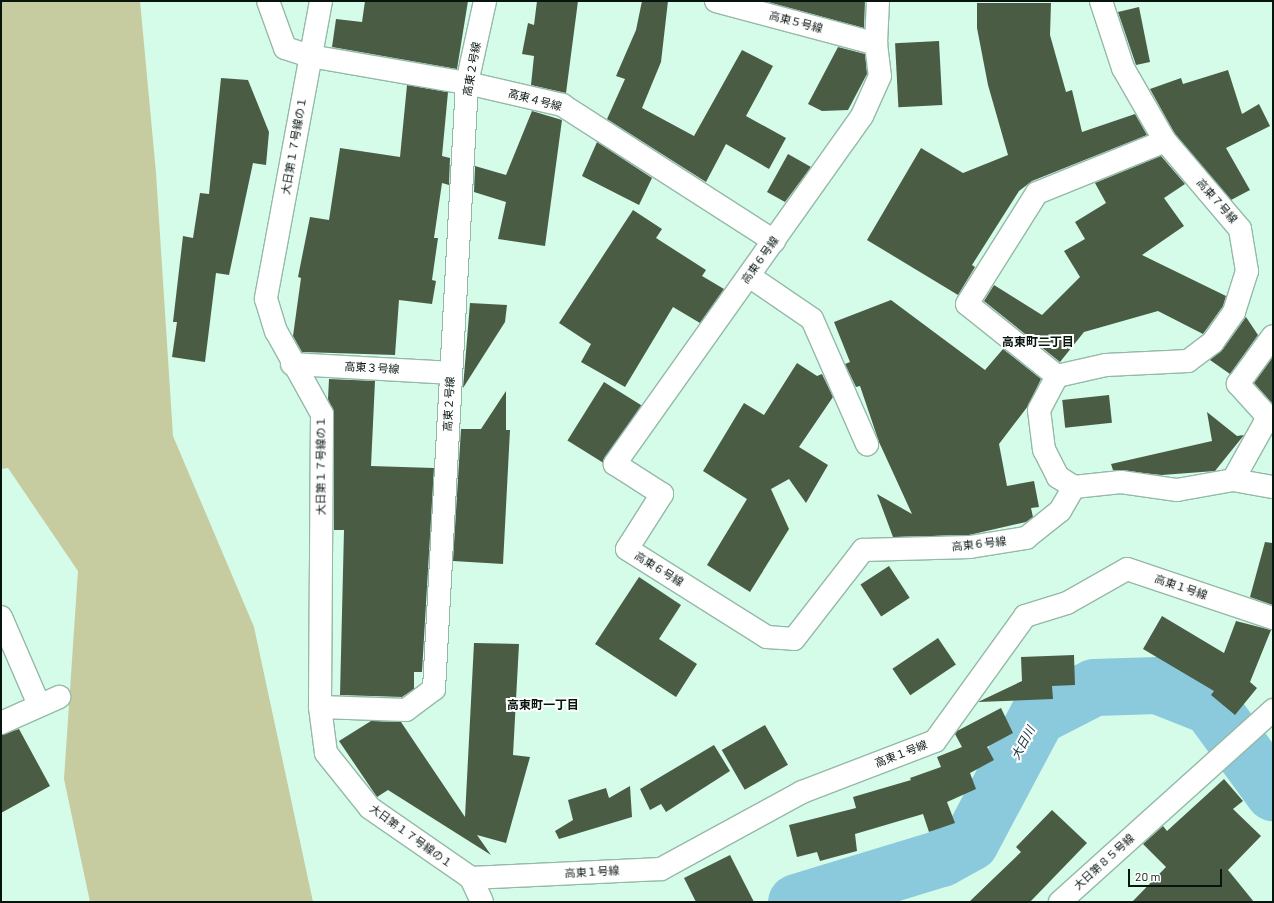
<!DOCTYPE html>
<html>
<head>
<meta charset="utf-8">
<style>
	body { margin:0 }
	#map { position:relative; width:1274px; height:903px; overflow:hidden; background:#d5fbe9; font-family:Barlow,"Noto Sans JP",sans-serif }
	div>[style] { position:absolute }
	.green>* { inset:0; background:#c7cba0 }
	.river>* { height:57px; margin:-28.5px; padding:0 28.5px; transform-origin:28.5px; border-radius:28.5px; background:#8bc9dd }
	.building>* { inset:0; background:#4a5d44; transform-origin:0 0 }
	.roads { filter:drop-shadow(1px 0 #95b9a9) drop-shadow(-1px 0 #95b9a9) drop-shadow(0 1px #95b9a9) drop-shadow(0 -1px #95b9a9) }
	.minor>* { height:22px; margin:-11px; padding:0 11px; transform-origin:11px; border-radius:11px; background:#fff }
	span { translate:-50% -50%; white-space:nowrap; text-align:center; line-height:1.15; -webkit-text-stroke:4px #fefefe; paint-order:stroke }
	.street-label { font-size:11px; color:#08150f }
	.neighbourhood-label { font-size:12px; color:#08150f; font-weight:700 }
	.water-label { font-size:12px; color:#0f2e37; font-style:italic }
	.frame { position:absolute; inset:0; border:2px solid #08150f; pointer-events:none }
	.scale { position:absolute; left:1128px; top:869px; width:94px; height:18px; box-sizing:border-box; border:2px solid #08150f; border-top:0; padding-left:5px; font-size:12px; line-height:14px; white-space:nowrap; color:#08150f; -webkit-text-stroke:3px #fefefe; paint-order:stroke }
</style>
</head>
<body>
<div id="map">
	<div class="green">
		<div style="clip-path:polygon(1px 1px,140px 1px,156px 173px,173px 436px,254px 627px,313px 902px,90px 902px,64px 779px,78px 571px,8px 468px,1px 469px)"></div>
	</div>
	<div class="river">
		<div style="left:796px;top:902px;width:152px;rotate:-16.9deg"></div>
		<div style="left:941px;top:858px;width:33px;rotate:-29deg"></div>
		<div style="left:970px;top:842px;width:143px;rotate:-62deg"></div>
		<div style="left:1037px;top:716px;width:64px;rotate:-27deg"></div>
		<div style="left:1094px;top:687px;width:63px;rotate:-1.8deg"></div>
		<div style="left:1157px;top:685px;width:57px;rotate:21.6deg"></div>
		<div style="left:1210px;top:706px;width:107px;rotate:53.8deg"></div>
	</div>
	<div class="building">
		<div style="clip-path:polygon(365px 1px,468px 1px,457px 69px,332px 47px,336px 19px,362px 22px)"></div>
		<div style="clip-path:polygon(537px 1px,578px 1px,566px 93px,531px 85px,534px 56px,522px 54px,528px 23px,534px 25px)"></div>
		<div style="clip-path:polygon(642px 1px,668px 1px,661px 62px,642px 108px,694px 136px,742px 50px,773px 66px,746px 116px,786px 138px,769px 169px,726px 144px,706px 182px,607px 119px,625px 79px,616px 76px,636px 30px)"></div>
		<div style="clip-path:polygon(768px 1px,865px 1px,864px 28px,768px 2px)"></div>
		<div style="clip-path:polygon(977px 3px,1051px 3px,1050px 35px,1066px 92px,1072px 90px,1082px 132px,1135px 114px,1147px 135px,1032px 181px,1019px 191px,972px 265px,975px 267px,958px 295px,867px 240px,921px 148px,963px 173px,1008px 155px,988px 85px,977px 28px)"></div>
		<div style="clip-path:polygon(1139px 7px,1150px 62px,1136px 65px,1118px 12px)"></div>
		<div style="left:939px;top:41px;width:64px;height:44px;rotate:87deg"></div>
		<div style="clip-path:polygon(838px 47px,865px 54px,867px 74px,848px 110px,822px 111px,808px 104px)"></div>
		<div style="clip-path:polygon(1228px 70px,1242px 114px,1259px 104px,1270px 126px,1226px 148px,1250px 190px,1231px 200px,1175px 134px,1150px 89px,1181px 78px,1183px 84px)"></div>
		<div style="clip-path:polygon(221px 78px,248px 80px,269px 132px,266px 165px,253px 163px,229px 275px,216px 273px,205px 362px,172px 357px,177px 322px,173px 322px,183px 236px,193px 238px,200px 193px,209px 194px)"></div>
		<div style="clip-path:polygon(407px 85px,448px 92px,442px 156px,450px 158px,449px 185px,442px 183px,434px 238px,438px 238px,432px 280px,436px 281px,432px 304px,399px 300px,395px 355px,302px 352px,293px 336px,301px 278px,298px 277px,310px 217px,329px 220px,340px 148px,400px 157px)"></div>
		<div style="clip-path:polygon(532px 111px,562px 120px,545px 246px,498px 239px,506px 202px,474px 192px,475px 166px,506px 175px)"></div>
		<div style="clip-path:polygon(597px 142px,652px 178px,639px 205px,582px 176px)"></div>
		<div style="clip-path:polygon(788px 154px,811px 167px,785px 202px,767px 192px)"></div>
		<div style="clip-path:polygon(1161px 156px,1185px 184px,1164px 198px,1184px 226px,1142px 255px,1226px 296px,1223px 306px,1203px 334px,1158px 311px,1084px 332px,1060px 362px,984px 301px,994px 285px,1042px 315px,1080px 277px,1064px 251px,1085px 239px,1075px 222px,1106px 203px,1095px 183px)"></div>
		<div style="clip-path:polygon(633px 210px,662px 229px,656px 238px,706px 270px,702px 276px,724px 289px,700px 323px,673px 307px,625px 387px,581px 362px,591px 344px,559px 323px)"></div>
		<div style="clip-path:polygon(891px 300px,985px 370px,1003px 349px,1041px 379px,1028px 406px,999px 444px,1007px 486px,1034px 481px,1039px 507px,1031px 508px,1033px 517px,1026px 522px,969px 535px,893px 537px,877px 494px,912px 514px,879px 442px,860px 386px,856px 387px,845px 364px,850px 362px,834px 322px)"></div>
		<div style="clip-path:polygon(470px 303px,507px 305px,505px 322px,463px 388px)"></div>
		<div style="clip-path:polygon(1246px 317px,1258px 335px,1230px 374px,1210px 360px,1223px 349px)"></div>
		<div style="clip-path:polygon(1273px 357px,1273px 404px,1254px 383px)"></div>
		<div style="clip-path:polygon(797px 363px,817px 376px,822px 374px,833px 397px,799px 447px,828px 465px,806px 503px,789px 479px,771px 489px,789px 529px,750px 592px,707px 565px,747px 499px,703px 471px,744px 403px,764px 415px)"></div>
		<div style="clip-path:polygon(329px 379px,375px 381px,371px 466px,434px 468px,422px 672px,414px 672px,414px 689px,402px 697px,340px 695px,344px 530px,334px 530px,334px 414px,328px 399px)"></div>
		<div style="left:604px;top:382px;width:44px;height:69px;rotate:32deg"></div>
		<div style="clip-path:polygon(506px 391px,506px 430px,510px 430px,503px 564px,453px 561px,461px 429px,481px 429px)"></div>
		<div style="left:1109px;top:395px;width:28px;height:47px;rotate:84deg"></div>
		<div style="clip-path:polygon(1207px 412px,1237px 436px,1244px 435px,1215px 471px,1162px 475px,1113px 470px,1111px 464px,1212px 441px)"></div>
		<div style="clip-path:polygon(1265px 542px,1273px 543px,1273px 605px,1250px 597px)"></div>
		<div style="left:889px;top:566px;width:38px;height:34px;rotate:57deg"></div>
		<div style="clip-path:polygon(639px 577px,681px 605px,659px 639px,697px 664px,676px 697px,595px 644px)"></div>
		<div style="clip-path:polygon(1162px 616px,1224px 653px,1236px 621px,1271px 630px,1250px 682px,1257px 688px,1235px 715px,1211px 695px,1214px 691px,1143px 649px)"></div>
		<div style="left:938px;top:638px;width:32px;height:55px;rotate:56deg"></div>
		<div style="clip-path:polygon(474px 643px,519px 644px,513px 755px,530px 757px,506px 843px,477px 835px,491px 855px,388px 790px,377px 797px,339px 741px,371px 721px,401px 722px,465px 817px)"></div>
		<div style="clip-path:polygon(1074px 655px,1075px 685px,1052px 686px,1053px 699px,978px 702px,1022px 681px,1021px 657px)"></div>
		<div style="clip-path:polygon(1001px 708px,1013px 733px,987px 747px,994px 760px,970px 773px,976px 789px,947px 802px,955px 823px,929px 832px,923px 814px,855px 834px,857px 851px,820px 861px,817px 852px,797px 857px,789px 825px,856px 808px,853px 797px,911px 780px,910px 778px,941px 767px,937px 757px,962px 747px,955px 734px,957px 731px)"></div>
		<div style="left:765px;top:725px;width:46px;height:50px;rotate:60deg"></div>
		<div style="clip-path:polygon(19px 729px,50px 786px,1px 813px,1px 735px)"></div>
		<div style="clip-path:polygon(714px 745px,730px 771px,666px 812px,661px 804px,650px 810px,640px 789px)"></div>
		<div style="clip-path:polygon(1224px 779px,1243px 801px,1233px 809px,1261px 836px,1228px 870px,1254px 902px,1132px 902px,1166px 867px,1143px 844px,1163px 826px,1167px 831px)"></div>
		<div style="clip-path:polygon(630px 786px,632px 817px,559px 839px,555px 831px,573px 820px,568px 800px,606px 788px,609px 798px)"></div>
		<div style="clip-path:polygon(1052px 810px,1087px 843px,1030px 902px,969px 902px,1021px 852px,1016px 847px)"></div>
		<div style="clip-path:polygon(730px 855px,754px 902px,696px 902px,684px 878px)"></div>
	</div>
	<div class="roads">
		<div class="minor">
			<div style="left:268px;top:1px;width:50px;rotate:70.1deg"></div>
			<div style="left:285px;top:48px;width:26px;rotate:18deg"></div>
			<div style="left:310px;top:56px;width:159px;rotate:9.8deg"></div>
			<div style="left:467px;top:83px;width:98px;rotate:13deg"></div>
			<div style="left:562px;top:105px;width:252px;rotate:32.7deg"></div>
			<div style="left:321px;top:1px;width:303px;rotate:100.5deg"></div>
			<div style="left:266px;top:299px;width:34px;rotate:73deg"></div>
			<div style="left:276px;top:331px;width:95px;rotate:61deg"></div>
			<div style="left:322px;top:414px;width:293px;rotate:90.4deg"></div>
			<div style="left:320px;top:707px;width:46px;rotate:82.6deg"></div>
			<div style="left:326px;top:753px;width:70px;rotate:51.3deg"></div>
			<div style="left:370px;top:808px;width:123px;rotate:34.7deg"></div>
			<div style="left:471px;top:878px;width:26px;rotate:65deg"></div>
			<div style="left:716px;top:1px;width:166px;rotate:15deg"></div>
			<div style="left:878px;top:1px;width:43px;rotate:92.7deg"></div>
			<div style="left:876px;top:44px;width:32px;rotate:83deg"></div>
			<div style="left:880px;top:76px;width:44px;rotate:114.2deg"></div>
			<div style="left:862px;top:116px;width:427px;rotate:125.4deg"></div>
			<div style="left:615px;top:464px;width:56px;rotate:32.6deg"></div>
			<div style="left:662px;top:494px;width:65px;rotate:122.5deg"></div>
			<div style="left:627px;top:549px;width:165px;rotate:32.2deg"></div>
			<div style="left:767px;top:637px;width:27px;rotate:4deg"></div>
			<div style="left:794px;top:639px;width:113px;rotate:-52.2deg"></div>
			<div style="left:863px;top:550px;width:107px;rotate:-1.6deg"></div>
			<div style="left:970px;top:547px;width:57px;rotate:-9.1deg"></div>
			<div style="left:1026px;top:538px;width:43px;rotate:-38.5deg"></div>
			<div style="left:1060px;top:511px;width:28px;rotate:-60deg"></div>
			<div style="left:1074px;top:487px;width:47px;rotate:-6.1deg"></div>
			<div style="left:1121px;top:482px;width:57px;rotate:8.1deg"></div>
			<div style="left:1177px;top:490px;width:57px;rotate:-10.1deg"></div>
			<div style="left:1233px;top:480px;width:41px;rotate:9.9deg"></div>
			<div style="left:749px;top:276px;width:76px;rotate:34.3deg"></div>
			<div style="left:812px;top:319px;width:137px;rotate:66.3deg"></div>
			<div style="left:292px;top:364px;width:159px;rotate:3.2deg"></div>
			<div style="left:1057px;top:376px;width:115px;rotate:-141.3deg"></div>
			<div style="left:967px;top:304px;width:131px;rotate:-57.8deg"></div>
			<div style="left:1037px;top:193px;width:138px;rotate:-22.1deg"></div>
			<div style="left:1233px;top:480px;width:72px;rotate:-60.9deg"></div>
			<div style="left:1268px;top:417px;width:45px;rotate:-132.3deg"></div>
			<div style="left:1238px;top:384px;width:59px;rotate:-53.9deg"></div>
			<div style="left:1074px;top:487px;width:19px;rotate:-148deg"></div>
			<div style="left:1058px;top:477px;width:30px;rotate:-117deg"></div>
			<div style="left:1044px;top:450px;width:40px;rotate:-97.1deg"></div>
			<div style="left:1039px;top:410px;width:38px;rotate:-62deg"></div>
			<div style="left:1057px;top:376px;width:50px;rotate:-12.7deg"></div>
			<div style="left:1106px;top:365px;width:82px;rotate:-2.8deg"></div>
			<div style="left:1188px;top:361px;width:31px;rotate:-37deg"></div>
			<div style="left:1213px;top:342px;width:37px;rotate:-55deg"></div>
			<div style="left:1234px;top:312px;width:43px;rotate:-72.4deg"></div>
			<div style="left:1247px;top:271px;width:43px;rotate:-99.5deg"></div>
			<div style="left:1240px;top:229px;width:116px;rotate:-130.4deg"></div>
			<div style="left:1165px;top:141px;width:84px;rotate:-119.9deg"></div>
			<div style="left:1123px;top:68px;width:71px;rotate:-108.2deg"></div>
			<div style="left:1px;top:617px;width:96px;rotate:66.6deg"></div>
			<div style="left:320px;top:707px;width:86px;rotate:2deg"></div>
			<div style="left:406px;top:710px;width:35px;rotate:-37deg"></div>
			<div style="left:434px;top:689px;width:607px;rotate:-86.88deg"></div>
			<div style="left:467px;top:83px;width:84px;rotate:-77.6deg"></div>
			<div style="left:1px;top:723px;width:64px;rotate:-24.1deg"></div>
			<div style="left:471px;top:878px;width:190px;rotate:-2.7deg"></div>
			<div style="left:661px;top:869px;width:161px;rotate:-28.6deg"></div>
			<div style="left:802px;top:792px;width:142px;rotate:-21deg"></div>
			<div style="left:935px;top:741px;width:154px;rotate:-54.2deg"></div>
			<div style="left:1025px;top:616px;width:44px;rotate:-17.2deg"></div>
			<div style="left:1067px;top:603px;width:69px;rotate:-29.5deg"></div>
			<div style="left:1127px;top:569px;width:154px;rotate:18.6deg"></div>
			<div style="left:1060px;top:902px;width:287px;rotate:-42deg"></div>
		</div>
	</div>
	<div class="street-label">
		<span style="left:796px;top:22px;rotate:15deg">高東５号線</span>
		<span style="left:472px;top:69px;rotate:-80deg">高東２号線</span>
		<span style="left:535px;top:100px;rotate:15deg">高東４号線</span>
		<span style="left:294px;top:146px;rotate:-80deg">大日第１７号線の１</span>
		<span style="left:1217px;top:201px;rotate:49deg">高東７号線</span>
		<span style="left:760px;top:260px;rotate:-54deg">高東６号線</span>
		<span style="left:372px;top:368px;rotate:3deg">高東３号線</span>
		<span style="left:449px;top:404px;rotate:-87deg">高東２号線</span>
		<span style="left:321px;top:466px;rotate:-90deg">大日第１７号線の１</span>
		<span style="left:979px;top:544px;rotate:-6deg">高東６号線</span>
		<span style="left:659px;top:569px;rotate:32deg">高東６号線</span>
		<span style="left:1181px;top:587px;rotate:19deg">高東１号線</span>
		<span style="left:901px;top:754px;rotate:-21deg">高東１号線</span>
		<span style="left:411px;top:836px;rotate:36deg">大日第１７号線の１</span>
		<span style="left:1104px;top:862px;rotate:-42deg">大日第８５号線</span>
		<span style="left:592px;top:872px;rotate:-3deg">高東１号線</span>
	</div>
	<div class="neighbourhood-label">
		<span style="left:1038px;top:342px">高東町二丁目</span>
		<span style="left:543px;top:705px">高東町一丁目</span>
	</div>
	<div class="water-label">
		<span style="left:1023px;top:743px;rotate:-62deg">大日川</span>
	</div>
	<div class="frame"></div>
	<div class="scale">20 m</div>
</div>
</body>
</html>
